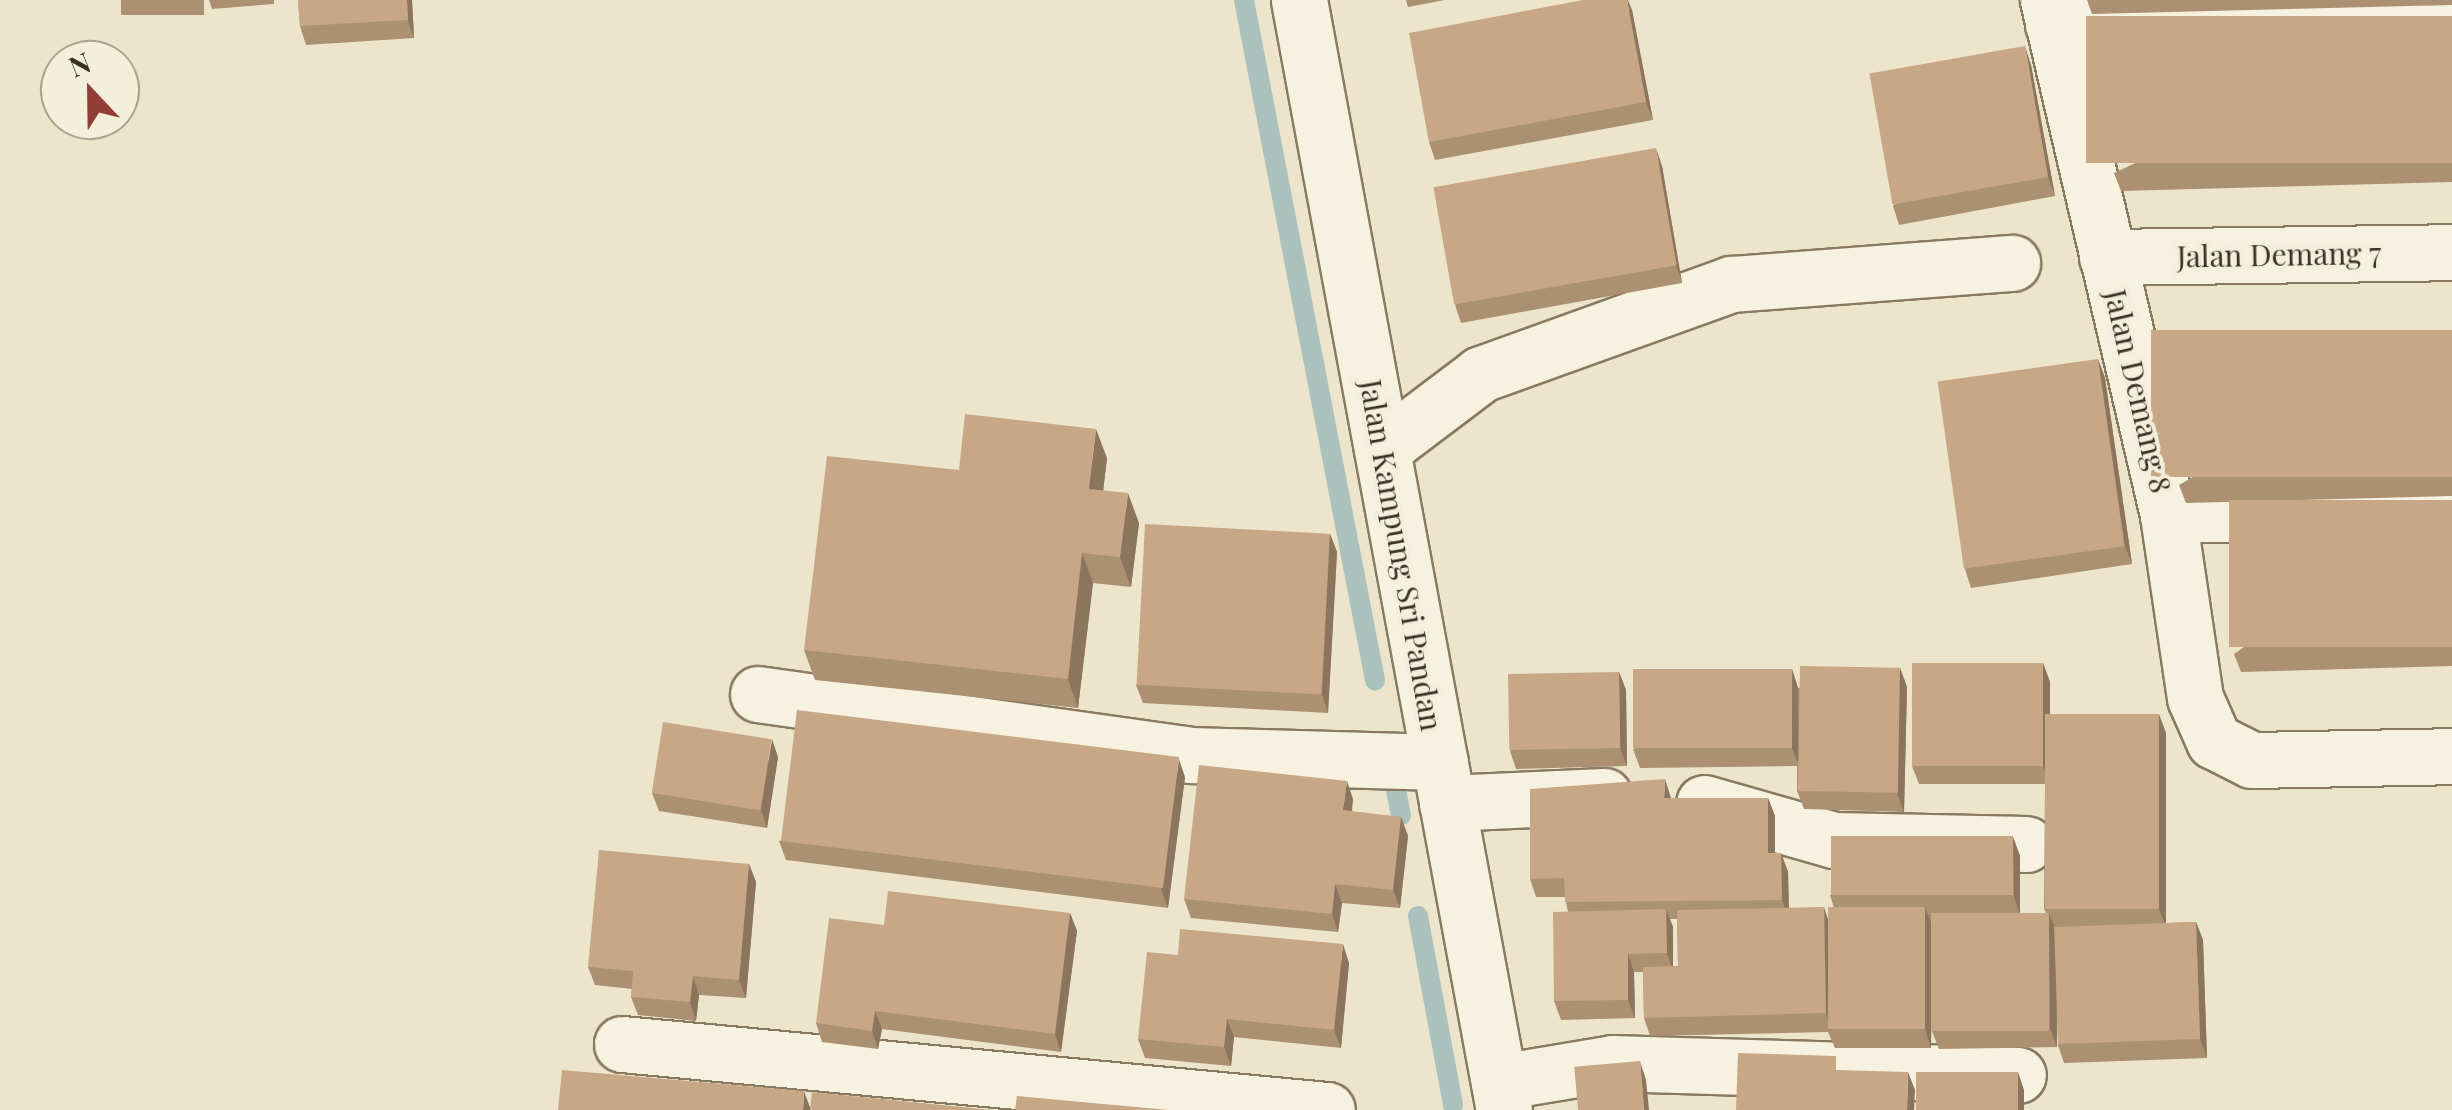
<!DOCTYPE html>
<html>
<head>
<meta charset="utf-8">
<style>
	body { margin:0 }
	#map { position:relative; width:2452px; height:1110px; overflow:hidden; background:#ece5cc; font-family:"Playfair Display",serif }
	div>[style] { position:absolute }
	.stream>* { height:20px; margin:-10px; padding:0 10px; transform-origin:10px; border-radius:10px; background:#abc1bd }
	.roads { filter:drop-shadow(2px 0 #887961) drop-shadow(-2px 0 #887961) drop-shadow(0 2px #887961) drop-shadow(0 -2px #887961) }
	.minor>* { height:55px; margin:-27.5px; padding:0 27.5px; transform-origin:27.5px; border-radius:27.5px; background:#f7f2df }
	.wall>* { inset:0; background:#ab9072; transform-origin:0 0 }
	.shaded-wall>* { inset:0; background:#8b755d }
	.building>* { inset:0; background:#c7a785; transform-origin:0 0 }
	span { translate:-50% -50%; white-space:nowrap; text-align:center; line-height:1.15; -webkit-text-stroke:8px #f4efdb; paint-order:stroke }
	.street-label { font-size:30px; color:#3a3023 }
	.north { position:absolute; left:40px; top:40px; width:100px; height:100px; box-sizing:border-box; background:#f4efdb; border:2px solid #aaa391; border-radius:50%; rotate:338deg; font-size:28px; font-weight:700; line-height:40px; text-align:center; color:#3a3023 }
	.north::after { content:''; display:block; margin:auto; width:35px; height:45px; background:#923d35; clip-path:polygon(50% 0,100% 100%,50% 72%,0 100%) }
</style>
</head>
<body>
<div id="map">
	<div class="stream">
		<div style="left:1244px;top:0;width:693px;rotate:79.1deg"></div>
		<div style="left:1396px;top:790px;width:26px;rotate:79deg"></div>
		<div style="left:1418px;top:916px;width:192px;rotate:79.5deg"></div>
	</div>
	<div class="roads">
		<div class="minor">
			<div style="left:1299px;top:0;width:1129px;rotate:79.54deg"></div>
			<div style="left:2048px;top:0;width:529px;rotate:76.88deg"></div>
			<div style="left:2168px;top:515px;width:185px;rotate:81.6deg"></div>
			<div style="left:2195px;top:698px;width:47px;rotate:66.2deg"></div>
			<div style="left:2214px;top:741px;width:42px;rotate:26.6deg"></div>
			<div style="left:2252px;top:760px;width:200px;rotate:-1.1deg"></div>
			<div style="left:2053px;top:24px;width:399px;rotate:-1.3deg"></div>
			<div style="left:2107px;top:257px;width:345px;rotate:-0.8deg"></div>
			<div style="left:1382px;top:449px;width:124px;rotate:-37.1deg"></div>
			<div style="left:1481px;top:374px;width:266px;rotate:-19.8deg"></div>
			<div style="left:1731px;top:284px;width:282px;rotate:-4.3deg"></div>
			<div style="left:2168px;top:515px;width:284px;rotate:-1deg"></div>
			<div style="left:758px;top:694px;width:436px;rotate:8deg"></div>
			<div style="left:1190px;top:755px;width:250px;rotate:1.6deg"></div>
			<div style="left:1447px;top:803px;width:157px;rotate:-2.6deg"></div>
			<div style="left:1704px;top:803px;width:135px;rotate:15.9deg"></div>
			<div style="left:1834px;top:840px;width:192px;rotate:1.2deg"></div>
			<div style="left:622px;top:1044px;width:708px;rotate:5.35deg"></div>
			<div style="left:1499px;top:1082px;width:115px;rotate:-9.5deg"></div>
			<div style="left:1612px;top:1063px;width:406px;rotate:1.7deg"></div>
		</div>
	</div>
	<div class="wall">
		<div style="left:121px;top:0;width:83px;height:15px"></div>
		<div style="clip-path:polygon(209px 0,274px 0,274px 4px,212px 9px)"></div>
		<div style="clip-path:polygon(298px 0,412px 0,414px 38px,306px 45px,300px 26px)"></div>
		<div style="clip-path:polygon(1406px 0,1445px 0,1408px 7px)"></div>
		<div style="clip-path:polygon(2087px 0,2452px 0,2452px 5px,2092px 14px)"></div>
		<div style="clip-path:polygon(1632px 10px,1653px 120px,1435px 160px,1429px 142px)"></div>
		<div style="clip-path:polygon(2452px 16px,2452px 182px,2121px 191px,2114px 173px)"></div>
		<div style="clip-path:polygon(2031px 65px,2055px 196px,1899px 225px,1893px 206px)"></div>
		<div style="clip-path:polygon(1662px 166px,1682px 283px,1461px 323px,1455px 305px)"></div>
		<div style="clip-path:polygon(2452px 330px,2452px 496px,2186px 503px,2179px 485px)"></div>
		<div style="clip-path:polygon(2098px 359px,2105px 378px,2132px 564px,1971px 588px,1965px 569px)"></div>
		<div style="clip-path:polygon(1107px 458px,1103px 491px,1139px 523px,1131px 587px,1093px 583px,1078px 708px,815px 680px,804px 650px,959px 470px)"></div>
		<div style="clip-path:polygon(2452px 500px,2452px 666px,2241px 672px,2234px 654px)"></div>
		<div style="clip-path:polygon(1330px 534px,1337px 552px,1328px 713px,1143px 703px,1136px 685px)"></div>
		<div style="clip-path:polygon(evenodd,2043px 663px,2050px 682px,2050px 715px,2166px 733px,2166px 923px,2196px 922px,2203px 940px,2207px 1058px,2064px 1063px,2058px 1045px,2057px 1010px,2057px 1047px,1939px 1049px,1932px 1031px,1932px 971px,1931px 1048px,1835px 1048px,1828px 1032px,1650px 1036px,1644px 1018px,1643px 972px,1634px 972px,1635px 1018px,1561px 1020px,1554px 1001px,1568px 912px,1565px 897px,1536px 897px,1530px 879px,1671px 798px,1768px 798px,1775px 816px,1775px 853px,1781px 853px,1788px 872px,1789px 908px,1828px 920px,1834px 908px,1830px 895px,2013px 837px,2020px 856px,2020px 913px,2046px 913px,2044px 909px,2045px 784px,1919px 784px,1912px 766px,2043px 663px,1670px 919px,1677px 919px,1678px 966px,1673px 966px,1673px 927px,1670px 919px)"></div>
		<div style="clip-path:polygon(1900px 668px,1907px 687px,1904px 812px,1804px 809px,1797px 791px,1797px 766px,1640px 768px,1633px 749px,1792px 669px,1798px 688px)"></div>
		<div style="clip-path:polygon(1619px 672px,1626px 690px,1627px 766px,1516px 769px,1510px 751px)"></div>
		<div style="clip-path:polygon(778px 757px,767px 828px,659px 811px,652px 793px)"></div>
		<div style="clip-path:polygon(1185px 777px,1168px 908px,786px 860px,779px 841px)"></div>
		<div style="clip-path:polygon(1353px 799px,1352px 812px,1401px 817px,1408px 836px,1400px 908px,1342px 903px,1338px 932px,1191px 918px,1184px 899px)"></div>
		<div style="clip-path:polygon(749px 864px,756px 882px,746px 998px,699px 995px,696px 1021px,638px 1015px,631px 997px,632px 989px,595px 985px,588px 967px)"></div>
		<div style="clip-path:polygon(1070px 913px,1077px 931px,1061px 1052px,882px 1029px,878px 1049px,822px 1042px,816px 1023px,884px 925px)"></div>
		<div style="clip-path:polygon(1178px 955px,1349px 963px,1341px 1048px,1234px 1037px,1231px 1066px,1145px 1058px,1138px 1039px)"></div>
	</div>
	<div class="shaded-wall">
		<div style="clip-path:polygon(407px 0,412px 0,414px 38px,408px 20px)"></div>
		<div style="clip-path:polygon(1627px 0,1628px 0,1632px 10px,1653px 120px,1646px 102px)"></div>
		<div style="clip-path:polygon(2025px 46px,2031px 65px,2055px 196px,2048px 177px)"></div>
		<div style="clip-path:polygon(1656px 148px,1662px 166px,1682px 283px,1676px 265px)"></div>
		<div style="clip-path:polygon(2098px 359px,2105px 378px,2132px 564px,2125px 546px)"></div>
		<div style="clip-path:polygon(1096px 429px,1107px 458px,1100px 518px,1089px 489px)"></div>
		<div style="clip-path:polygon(1128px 493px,1139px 523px,1131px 587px,1120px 557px)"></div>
		<div style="clip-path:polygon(1330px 534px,1337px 552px,1328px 713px,1322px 694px)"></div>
		<div style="clip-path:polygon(1082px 553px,1093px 583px,1078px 708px,1068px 679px)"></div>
		<div style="clip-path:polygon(2043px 663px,2050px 682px,2050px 784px,2043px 766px)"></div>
		<div style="clip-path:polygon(1900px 668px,1907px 687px,1904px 812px,1897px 793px)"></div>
		<div style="clip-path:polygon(1792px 669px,1798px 688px,1799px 766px,1792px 748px)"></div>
		<div style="clip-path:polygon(1619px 672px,1626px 690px,1627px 766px,1620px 748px)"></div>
		<div style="clip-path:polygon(2159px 714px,2166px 733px,2166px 927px,2159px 909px)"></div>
		<div style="clip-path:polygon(772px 739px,778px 757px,767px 828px,761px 810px)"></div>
		<div style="clip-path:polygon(1179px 759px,1185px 777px,1168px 908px,1161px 889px)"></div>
		<div style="clip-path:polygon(1665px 779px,1671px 798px,1671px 817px,1664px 798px)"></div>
		<div style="clip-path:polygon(1347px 781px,1353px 799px,1349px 829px,1343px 810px)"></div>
		<div style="clip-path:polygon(1768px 798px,1775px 816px,1775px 872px,1768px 853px)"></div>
		<div style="clip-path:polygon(1401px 817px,1408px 836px,1400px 908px,1393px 890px)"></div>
		<div style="clip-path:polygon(2013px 837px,2020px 856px,2020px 915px,2014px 897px)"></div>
		<div style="clip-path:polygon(1781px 853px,1788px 872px,1789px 919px,1782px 900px)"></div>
		<div style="clip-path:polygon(749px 864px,756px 882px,746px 998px,739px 980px)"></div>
		<div style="clip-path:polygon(1335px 884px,1342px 903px,1338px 932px,1332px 914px)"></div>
		<div style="clip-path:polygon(1824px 907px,1830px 926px,1832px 1031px,1826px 1013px)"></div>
		<div style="clip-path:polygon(1925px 907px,1932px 925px,1931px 1048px,1925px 1029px)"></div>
		<div style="clip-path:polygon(1666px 909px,1673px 927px,1673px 971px,1667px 953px)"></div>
		<div style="clip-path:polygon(1070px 913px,1077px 931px,1061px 1052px,1055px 1034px)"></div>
		<div style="clip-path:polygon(2049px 913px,2056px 931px,2057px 1047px,2050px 1029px)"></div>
		<div style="clip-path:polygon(2196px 922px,2203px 940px,2207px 1058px,2200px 1039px)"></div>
		<div style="clip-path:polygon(1343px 944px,1349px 963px,1341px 1048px,1334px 1030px)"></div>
		<div style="clip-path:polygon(1628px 954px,1634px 972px,1635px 1018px,1628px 1000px)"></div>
		<div style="clip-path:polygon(693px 976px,699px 995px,696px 1021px,690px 1002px)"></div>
		<div style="clip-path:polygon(875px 1011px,882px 1029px,878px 1049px,872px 1031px)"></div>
		<div style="clip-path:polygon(1227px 1019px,1234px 1037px,1231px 1066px,1224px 1047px)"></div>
		<div style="clip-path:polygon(1640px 1061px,1646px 1080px,1649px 1110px,1644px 1110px)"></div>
		<div style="clip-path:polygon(1908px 1072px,1915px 1090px,1914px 1110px,1907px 1110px)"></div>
		<div style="clip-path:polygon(2018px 1072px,2024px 1090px,2024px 1110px,2018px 1110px)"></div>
		<div style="clip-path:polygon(804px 1091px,811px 1110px,803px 1110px)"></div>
	</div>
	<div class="building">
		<div style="clip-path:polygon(298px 0,407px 0,408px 20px,300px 26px)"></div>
		<div style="clip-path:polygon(1583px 0,1627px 0,1646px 102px,1429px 142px,1409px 33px)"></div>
		<div style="left:2452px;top:16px;width:147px;height:366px;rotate:90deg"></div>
		<div style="left:2025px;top:46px;width:133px;height:158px;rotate:80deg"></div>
		<div style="left:1656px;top:148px;width:119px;height:226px;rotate:80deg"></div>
		<div style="left:2452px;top:330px;width:147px;height:301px;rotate:90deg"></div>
		<div style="left:2098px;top:359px;width:189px;height:162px;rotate:82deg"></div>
		<div style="clip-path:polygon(965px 414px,1096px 429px,1089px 489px,1128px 493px,1120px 557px,1082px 553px,1068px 679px,804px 650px,827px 456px,959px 470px)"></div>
		<div style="left:2452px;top:500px;width:147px;height:223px;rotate:90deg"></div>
		<div style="left:1145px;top:524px;width:185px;height:161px;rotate:3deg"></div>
		<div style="left:1912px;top:663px;width:131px;height:103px"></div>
		<div style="left:1800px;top:666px;width:100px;height:125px;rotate:1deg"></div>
		<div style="left:1792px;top:669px;width:79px;height:159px;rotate:90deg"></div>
		<div style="left:1619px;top:672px;width:76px;height:111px;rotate:89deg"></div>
		<div style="left:797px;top:710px;width:385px;height:132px;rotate:7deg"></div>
		<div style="left:2159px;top:714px;width:195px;height:114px;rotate:90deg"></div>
		<div style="left:663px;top:722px;width:110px;height:72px;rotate:9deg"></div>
		<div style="clip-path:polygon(1199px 765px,1347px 781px,1343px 810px,1401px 817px,1393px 890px,1335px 884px,1332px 914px,1184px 899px)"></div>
		<div style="clip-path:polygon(1665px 779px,1664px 798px,1768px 798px,1768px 853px,1781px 853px,1782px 900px,1565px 902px,1564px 878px,1530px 879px,1530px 789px)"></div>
		<div style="left:1831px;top:836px;width:182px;height:59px"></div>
		<div style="clip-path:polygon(599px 850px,749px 864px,739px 980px,693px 976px,690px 1002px,631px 997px,633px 971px,588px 967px)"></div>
		<div style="clip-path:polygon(888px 891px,1070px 913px,1055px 1034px,875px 1011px,872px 1031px,816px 1023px,829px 918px,884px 925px)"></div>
		<div style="clip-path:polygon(1824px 907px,1826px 1013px,1644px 1018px,1643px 967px,1678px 966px,1677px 910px)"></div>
		<div style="left:1925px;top:907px;width:122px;height:97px;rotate:90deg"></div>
		<div style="clip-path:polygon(1666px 909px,1667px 953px,1628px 954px,1628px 1000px,1554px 1001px,1553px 912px)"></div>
		<div style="left:1931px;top:913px;width:118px;height:118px"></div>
		<div style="left:2196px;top:922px;width:117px;height:142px;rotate:88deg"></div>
		<div style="clip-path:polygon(1180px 929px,1343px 944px,1334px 1030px,1227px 1019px,1224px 1047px,1138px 1039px,1147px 952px,1178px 955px)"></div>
		<div style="clip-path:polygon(1738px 1053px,1836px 1056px,1836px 1070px,1908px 1072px,1907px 1110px,1736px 1110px)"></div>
		<div style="left:1640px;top:1061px;width:49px;height:66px;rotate:85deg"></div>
		<div style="clip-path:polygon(562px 1070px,804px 1091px,803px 1110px,558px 1110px)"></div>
		<div style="left:2018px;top:1072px;width:38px;height:102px;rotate:90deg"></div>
		<div style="clip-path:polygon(812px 1092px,992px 1110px,810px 1110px)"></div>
		<div style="clip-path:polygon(1017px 1096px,1169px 1110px,1015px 1110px)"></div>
	</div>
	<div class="street-label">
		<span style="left:2279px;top:254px;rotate:-1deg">Jalan Demang 7</span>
		<span style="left:2139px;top:391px;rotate:77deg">Jalan Demang 8</span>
		<span style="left:1402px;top:555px;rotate:80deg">Jalan Kampung Sri Pandan</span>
	</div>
	<div class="north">N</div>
</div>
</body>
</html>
